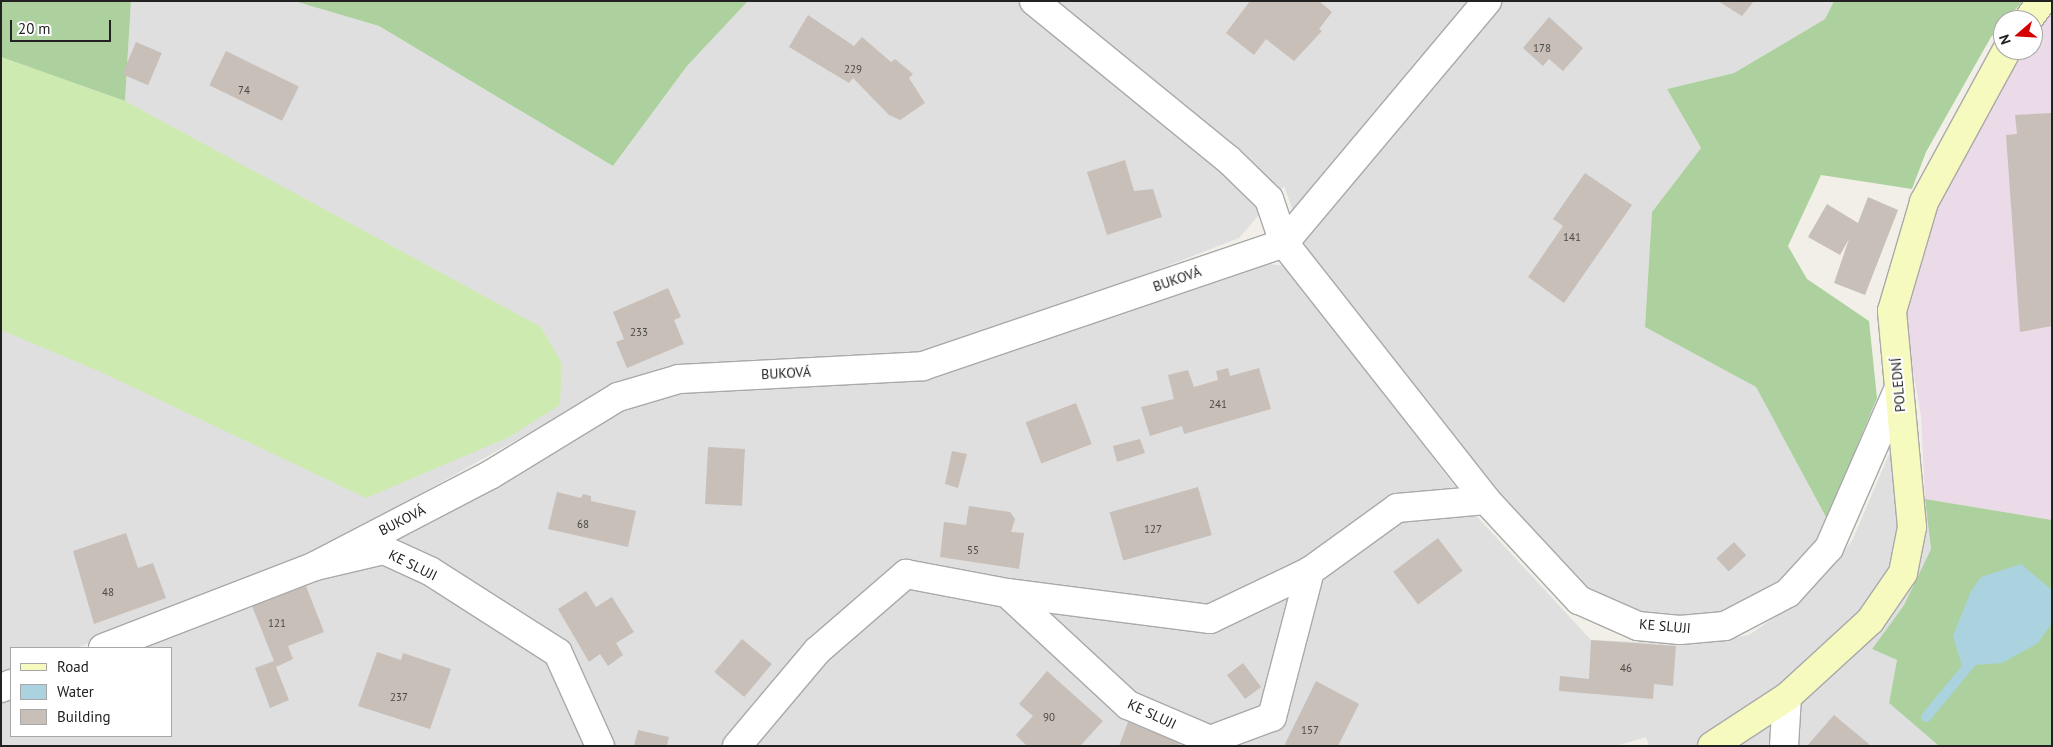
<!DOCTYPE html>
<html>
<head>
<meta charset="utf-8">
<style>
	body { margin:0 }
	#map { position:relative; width:2053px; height:747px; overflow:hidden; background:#f2efe9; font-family:"PT Sans",sans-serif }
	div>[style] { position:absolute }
	.residential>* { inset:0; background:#e0dfdf }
	.industrial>* { inset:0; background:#ebdbe8 }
	.grass>* { inset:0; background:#cdebb0 }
	.forest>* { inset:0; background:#add19e }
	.water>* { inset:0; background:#aad3df }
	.stream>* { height:10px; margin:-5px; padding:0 5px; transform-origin:5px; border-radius:5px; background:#aad3df }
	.building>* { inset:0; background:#c7bfb8; transform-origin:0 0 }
	.roads { filter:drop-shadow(1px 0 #a9a9a9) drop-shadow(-1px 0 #a9a9a9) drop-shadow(0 1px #a9a9a9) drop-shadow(0 -1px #a9a9a9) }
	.street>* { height:28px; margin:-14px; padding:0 14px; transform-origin:14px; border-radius:14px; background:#fff }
	.secondary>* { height:28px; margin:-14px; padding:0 14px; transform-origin:14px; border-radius:14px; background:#f7fabf }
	span { translate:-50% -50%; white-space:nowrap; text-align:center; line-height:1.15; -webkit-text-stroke:4px #fff; paint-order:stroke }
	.number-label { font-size:11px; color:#4b4948 }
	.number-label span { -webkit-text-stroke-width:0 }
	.street-label { font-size:14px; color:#222 }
	.frame { position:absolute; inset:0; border:2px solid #222; pointer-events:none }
	.legend { position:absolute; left:10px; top:647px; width:162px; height:90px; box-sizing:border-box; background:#fff; border:1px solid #a7a7a7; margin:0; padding:6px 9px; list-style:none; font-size:15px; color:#222 }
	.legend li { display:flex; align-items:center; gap:10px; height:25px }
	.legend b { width:25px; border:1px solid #a7a7a7 }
	.north { position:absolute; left:1993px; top:10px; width:50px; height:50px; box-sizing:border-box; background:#fff; border:1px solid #a7a7a7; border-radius:50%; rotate:251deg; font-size:14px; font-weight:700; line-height:20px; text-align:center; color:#222 }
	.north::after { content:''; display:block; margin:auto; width:18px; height:22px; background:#d40000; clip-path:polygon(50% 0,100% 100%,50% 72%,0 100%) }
	.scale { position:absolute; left:10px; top:20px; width:101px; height:22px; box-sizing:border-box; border:2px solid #222; border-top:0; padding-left:6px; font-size:15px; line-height:18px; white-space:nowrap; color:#222; -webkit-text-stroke:4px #fff; paint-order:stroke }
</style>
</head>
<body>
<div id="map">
	<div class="residential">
		<div style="clip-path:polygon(131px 1px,294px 1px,379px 26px,613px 166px,687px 66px,748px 1px,1834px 1px,1825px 19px,1734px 73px,1667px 89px,1701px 148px,1652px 212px,1645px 327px,1756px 387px,1827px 519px,1807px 562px,1743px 608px,1682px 623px,1595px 603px,1498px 497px,1314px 269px,1284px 186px,1239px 238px,943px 353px,686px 369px,622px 381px,327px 546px,77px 648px,11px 648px,11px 674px,1px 678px,1px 327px,125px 101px)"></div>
		<div style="clip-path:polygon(1259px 263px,1288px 266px,1480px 520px,1591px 640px,1691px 644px,1749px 635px,1804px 597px,1852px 541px,1893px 445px,1925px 499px,1931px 549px,1904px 605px,1872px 649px,1897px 660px,1889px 703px,1939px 746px,1649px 746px,1646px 737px,1616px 746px,1px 746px,1px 702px,11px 699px,11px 736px,171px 736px,171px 648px,144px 648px,348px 570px,404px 527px,624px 403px,686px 386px,932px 378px)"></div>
	</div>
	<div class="industrial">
		<div style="clip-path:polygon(2052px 8px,2052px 520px,1925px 499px,1921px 416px,1905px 325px,1913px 265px,1954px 167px,2025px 50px,2033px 50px,2033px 38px)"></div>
	</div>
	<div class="grass">
		<div style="clip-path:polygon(1px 57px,125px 101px,541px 327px,562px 364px,560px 405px,507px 438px,366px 498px,103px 373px,1px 330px)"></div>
	</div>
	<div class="forest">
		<div style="clip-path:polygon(1px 1px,131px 1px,125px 101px,1px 57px)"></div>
		<div style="clip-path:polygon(294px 1px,748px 1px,687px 66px,613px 166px,379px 26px)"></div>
		<div style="clip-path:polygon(1834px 1px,2023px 1px,1991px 37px,1926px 152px,1912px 189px,1821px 175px,1788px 246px,1807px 279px,1869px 321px,1877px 398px,1827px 519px,1756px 387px,1645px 327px,1652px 212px,1701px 148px,1667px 89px,1734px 73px,1825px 19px)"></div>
		<div style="clip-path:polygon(1925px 499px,2052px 520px,2052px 746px,1939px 746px,1889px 703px,1897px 660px,1872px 649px,1904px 605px,1931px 549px)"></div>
	</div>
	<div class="water">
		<div style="clip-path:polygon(2021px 564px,2052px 590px,2052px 623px,2038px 643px,2002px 663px,1962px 666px,1953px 636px,1971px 591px,1981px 577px)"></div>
	</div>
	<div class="stream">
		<div style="left:1926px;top:717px;width:77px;rotate:-50.3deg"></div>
	</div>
	<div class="building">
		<div style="clip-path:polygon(1250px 1px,1319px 1px,1332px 12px,1319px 29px,1322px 31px,1294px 61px,1266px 39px,1254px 55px,1226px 33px)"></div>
		<div style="clip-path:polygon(1718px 1px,1754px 1px,1742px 16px)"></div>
		<div style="clip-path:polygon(808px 15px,854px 46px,862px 37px,891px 62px,895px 59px,913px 74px,909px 78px,925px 103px,900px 120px,889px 115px,853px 78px,849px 83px,789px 47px)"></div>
		<div style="clip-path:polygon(1549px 17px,1583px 48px,1563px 71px,1549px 59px,1543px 66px,1523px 48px)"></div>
		<div style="left:136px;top:42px;width:28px;height:35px;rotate:23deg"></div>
		<div style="left:226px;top:51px;width:81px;height:38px;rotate:26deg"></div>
		<div style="clip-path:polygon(2052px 113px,2052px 326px,2020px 332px,2006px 135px,2017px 134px,2015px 115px)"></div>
		<div style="clip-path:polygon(1125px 160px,1134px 191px,1153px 189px,1162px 217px,1107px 235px,1087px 172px)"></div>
		<div style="clip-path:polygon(1585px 173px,1632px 205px,1564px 303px,1528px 277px,1563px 226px,1553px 219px)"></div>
		<div style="clip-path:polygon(1868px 197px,1898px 210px,1865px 295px,1834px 283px,1849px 239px,1840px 255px,1808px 237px,1827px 204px,1858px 223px)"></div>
		<div style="clip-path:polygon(668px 288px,681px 317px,674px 320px,684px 344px,627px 368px,616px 342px,624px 339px,613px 312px)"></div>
		<div style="clip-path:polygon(1228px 368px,1230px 376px,1259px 368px,1271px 409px,1184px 434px,1182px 426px,1150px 436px,1141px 407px,1174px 399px,1168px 375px,1188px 370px,1194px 387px,1218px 380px,1216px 371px)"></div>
		<div style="left:1076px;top:403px;width:44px;height:54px;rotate:69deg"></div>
		<div style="clip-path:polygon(1140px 439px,1145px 453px,1117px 462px,1113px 446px)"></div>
		<div style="left:708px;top:447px;width:37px;height:57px;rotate:3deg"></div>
		<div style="clip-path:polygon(952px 451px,967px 454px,958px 488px,945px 484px)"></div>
		<div style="left:1198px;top:487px;width:50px;height:92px;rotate:74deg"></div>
		<div style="clip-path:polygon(557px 492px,581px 498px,583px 494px,591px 496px,591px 501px,636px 511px,628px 547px,548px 529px)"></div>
		<div style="clip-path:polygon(969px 506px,1010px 512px,1015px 519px,1011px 532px,1024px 533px,1019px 569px,940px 557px,944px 522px,966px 525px)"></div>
		<div style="clip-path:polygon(126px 533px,138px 568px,153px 563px,166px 598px,94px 624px,73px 551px)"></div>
		<div style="left:1438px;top:538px;width:41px;height:56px;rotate:53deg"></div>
		<div style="left:1734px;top:542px;width:18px;height:24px;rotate:47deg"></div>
		<div style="clip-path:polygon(306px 586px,324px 632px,288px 646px,293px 659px,276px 667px,289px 700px,270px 708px,255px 668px,274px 661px,252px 606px)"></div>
		<div style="clip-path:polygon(586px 591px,596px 607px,612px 597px,634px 632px,616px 643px,623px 655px,608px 666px,600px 654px,589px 662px,558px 609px)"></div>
		<div style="left:742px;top:639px;width:39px;height:43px;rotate:40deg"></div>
		<div style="clip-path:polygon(1591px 640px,1676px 646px,1673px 686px,1654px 684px,1653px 699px,1559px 691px,1560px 676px,1589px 679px)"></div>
		<div style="clip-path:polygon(377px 652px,401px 660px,403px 653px,451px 669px,430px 729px,358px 706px)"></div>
		<div style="left:1243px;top:663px;width:30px;height:20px;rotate:53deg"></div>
		<div style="clip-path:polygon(1047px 671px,1103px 721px,1080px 746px,1027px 746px,1016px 735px,1033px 716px,1019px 704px)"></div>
		<div style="clip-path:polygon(1316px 681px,1359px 704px,1338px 746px,1284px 746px)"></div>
		<div style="clip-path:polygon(1834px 715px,1869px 744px,1868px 746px,1807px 746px)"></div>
		<div style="clip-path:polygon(1128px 722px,1180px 743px,1179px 746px,1119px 746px)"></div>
		<div style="clip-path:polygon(638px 730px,669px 737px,667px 746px,634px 746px)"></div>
	</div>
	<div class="roads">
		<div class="street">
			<div style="left:1034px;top:1px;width:250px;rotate:39.2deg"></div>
			<div style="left:1228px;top:159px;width:57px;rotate:44.3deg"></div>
			<div style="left:1269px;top:199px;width:46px;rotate:71.2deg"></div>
			<div style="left:1284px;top:243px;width:327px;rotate:51.8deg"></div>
			<div style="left:315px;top:566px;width:197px;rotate:-27.5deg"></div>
			<div style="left:490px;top:475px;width:150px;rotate:-31.4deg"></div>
			<div style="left:618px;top:397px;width:64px;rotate:-16.4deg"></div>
			<div style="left:679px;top:379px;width:244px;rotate:-3deg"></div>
			<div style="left:923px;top:366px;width:381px;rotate:-18.8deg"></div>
			<div style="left:1284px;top:243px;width:316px;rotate:-50deg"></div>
			<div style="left:1007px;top:593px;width:205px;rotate:7.3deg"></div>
			<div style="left:1210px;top:619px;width:111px;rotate:-25.6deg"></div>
			<div style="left:103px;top:648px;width:227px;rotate:-21.1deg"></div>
			<div style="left:315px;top:566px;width:71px;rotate:-13.1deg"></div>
			<div style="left:384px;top:550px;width:51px;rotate:24.5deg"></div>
			<div style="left:430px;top:571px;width:152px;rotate:32.6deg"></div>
			<div style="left:558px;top:653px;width:102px;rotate:65.7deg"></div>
			<div style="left:1px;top:688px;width:11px;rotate:-22deg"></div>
			<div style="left:737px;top:746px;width:124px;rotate:-49.9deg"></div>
			<div style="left:817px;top:651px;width:118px;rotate:-40.9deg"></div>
			<div style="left:906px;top:574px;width:103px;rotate:10.7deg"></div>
			<div style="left:1007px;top:593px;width:165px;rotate:42.8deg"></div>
			<div style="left:1128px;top:705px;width:89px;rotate:23.1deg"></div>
			<div style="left:1210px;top:740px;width:66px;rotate:-20.4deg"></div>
			<div style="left:1272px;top:717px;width:151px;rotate:-75.4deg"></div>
			<div style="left:1310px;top:571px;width:107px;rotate:-35.9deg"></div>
			<div style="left:1397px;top:508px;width:89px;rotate:-5.1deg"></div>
			<div style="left:1486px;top:500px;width:137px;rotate:47.1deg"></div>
			<div style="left:1579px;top:600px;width:64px;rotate:23.8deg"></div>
			<div style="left:1638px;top:626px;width:42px;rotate:5.4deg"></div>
			<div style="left:1680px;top:630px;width:45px;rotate:-5.1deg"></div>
			<div style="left:1725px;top:626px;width:71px;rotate:-27.6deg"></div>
			<div style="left:1788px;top:593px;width:61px;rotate:-47.7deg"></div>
			<div style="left:1829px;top:548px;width:172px;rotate:-66.4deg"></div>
			<div style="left:1784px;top:746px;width:49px;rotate:-86.5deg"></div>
		</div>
		<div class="secondary">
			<div style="left:2028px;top:20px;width:24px;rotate:-54deg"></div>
			<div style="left:1712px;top:746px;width:90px;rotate:-33.2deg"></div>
			<div style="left:1787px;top:697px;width:113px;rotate:-42.5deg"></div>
			<div style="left:1870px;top:621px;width:58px;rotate:-55.5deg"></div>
			<div style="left:1903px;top:573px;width:47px;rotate:-78.9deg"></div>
			<div style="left:1912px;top:527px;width:217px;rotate:-95.3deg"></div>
			<div style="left:1892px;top:311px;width:114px;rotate:-73.6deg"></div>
			<div style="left:1924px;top:202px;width:173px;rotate:-61.4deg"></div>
		</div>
	</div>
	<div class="number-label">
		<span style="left:1542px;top:48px">178</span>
		<span style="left:853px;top:69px">229</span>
		<span style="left:244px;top:90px">74</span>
		<span style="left:1572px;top:237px">141</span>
		<span style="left:639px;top:332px">233</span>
		<span style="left:1218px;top:404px">241</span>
		<span style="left:583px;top:524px">68</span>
		<span style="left:1153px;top:529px">127</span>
		<span style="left:973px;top:550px">55</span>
		<span style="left:108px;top:592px">48</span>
		<span style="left:277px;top:623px">121</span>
		<span style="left:1626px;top:668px">46</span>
		<span style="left:399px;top:697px">237</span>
		<span style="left:1049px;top:717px">90</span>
		<span style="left:1310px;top:730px">157</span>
	</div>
	<div class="street-label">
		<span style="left:1177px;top:279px;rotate:-19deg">BUKOVÁ</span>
		<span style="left:786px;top:373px;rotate:-3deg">BUKOVÁ</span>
		<span style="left:1898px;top:385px;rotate:-95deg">POLEDNÍ</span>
		<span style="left:402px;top:520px;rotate:-27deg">BUKOVÁ</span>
		<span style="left:413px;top:565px;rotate:26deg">KE SLUJI</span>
		<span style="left:1665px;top:626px;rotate:5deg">KE SLUJI</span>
		<span style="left:1152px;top:714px;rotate:25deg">KE SLUJI</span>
	</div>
	<div class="frame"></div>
	<ul class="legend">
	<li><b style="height:6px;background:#f7fabf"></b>Road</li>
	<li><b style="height:14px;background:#aad3df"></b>Water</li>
	<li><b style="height:14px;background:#c7bfb8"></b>Building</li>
	</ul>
	<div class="north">N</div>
	<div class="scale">20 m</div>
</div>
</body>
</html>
